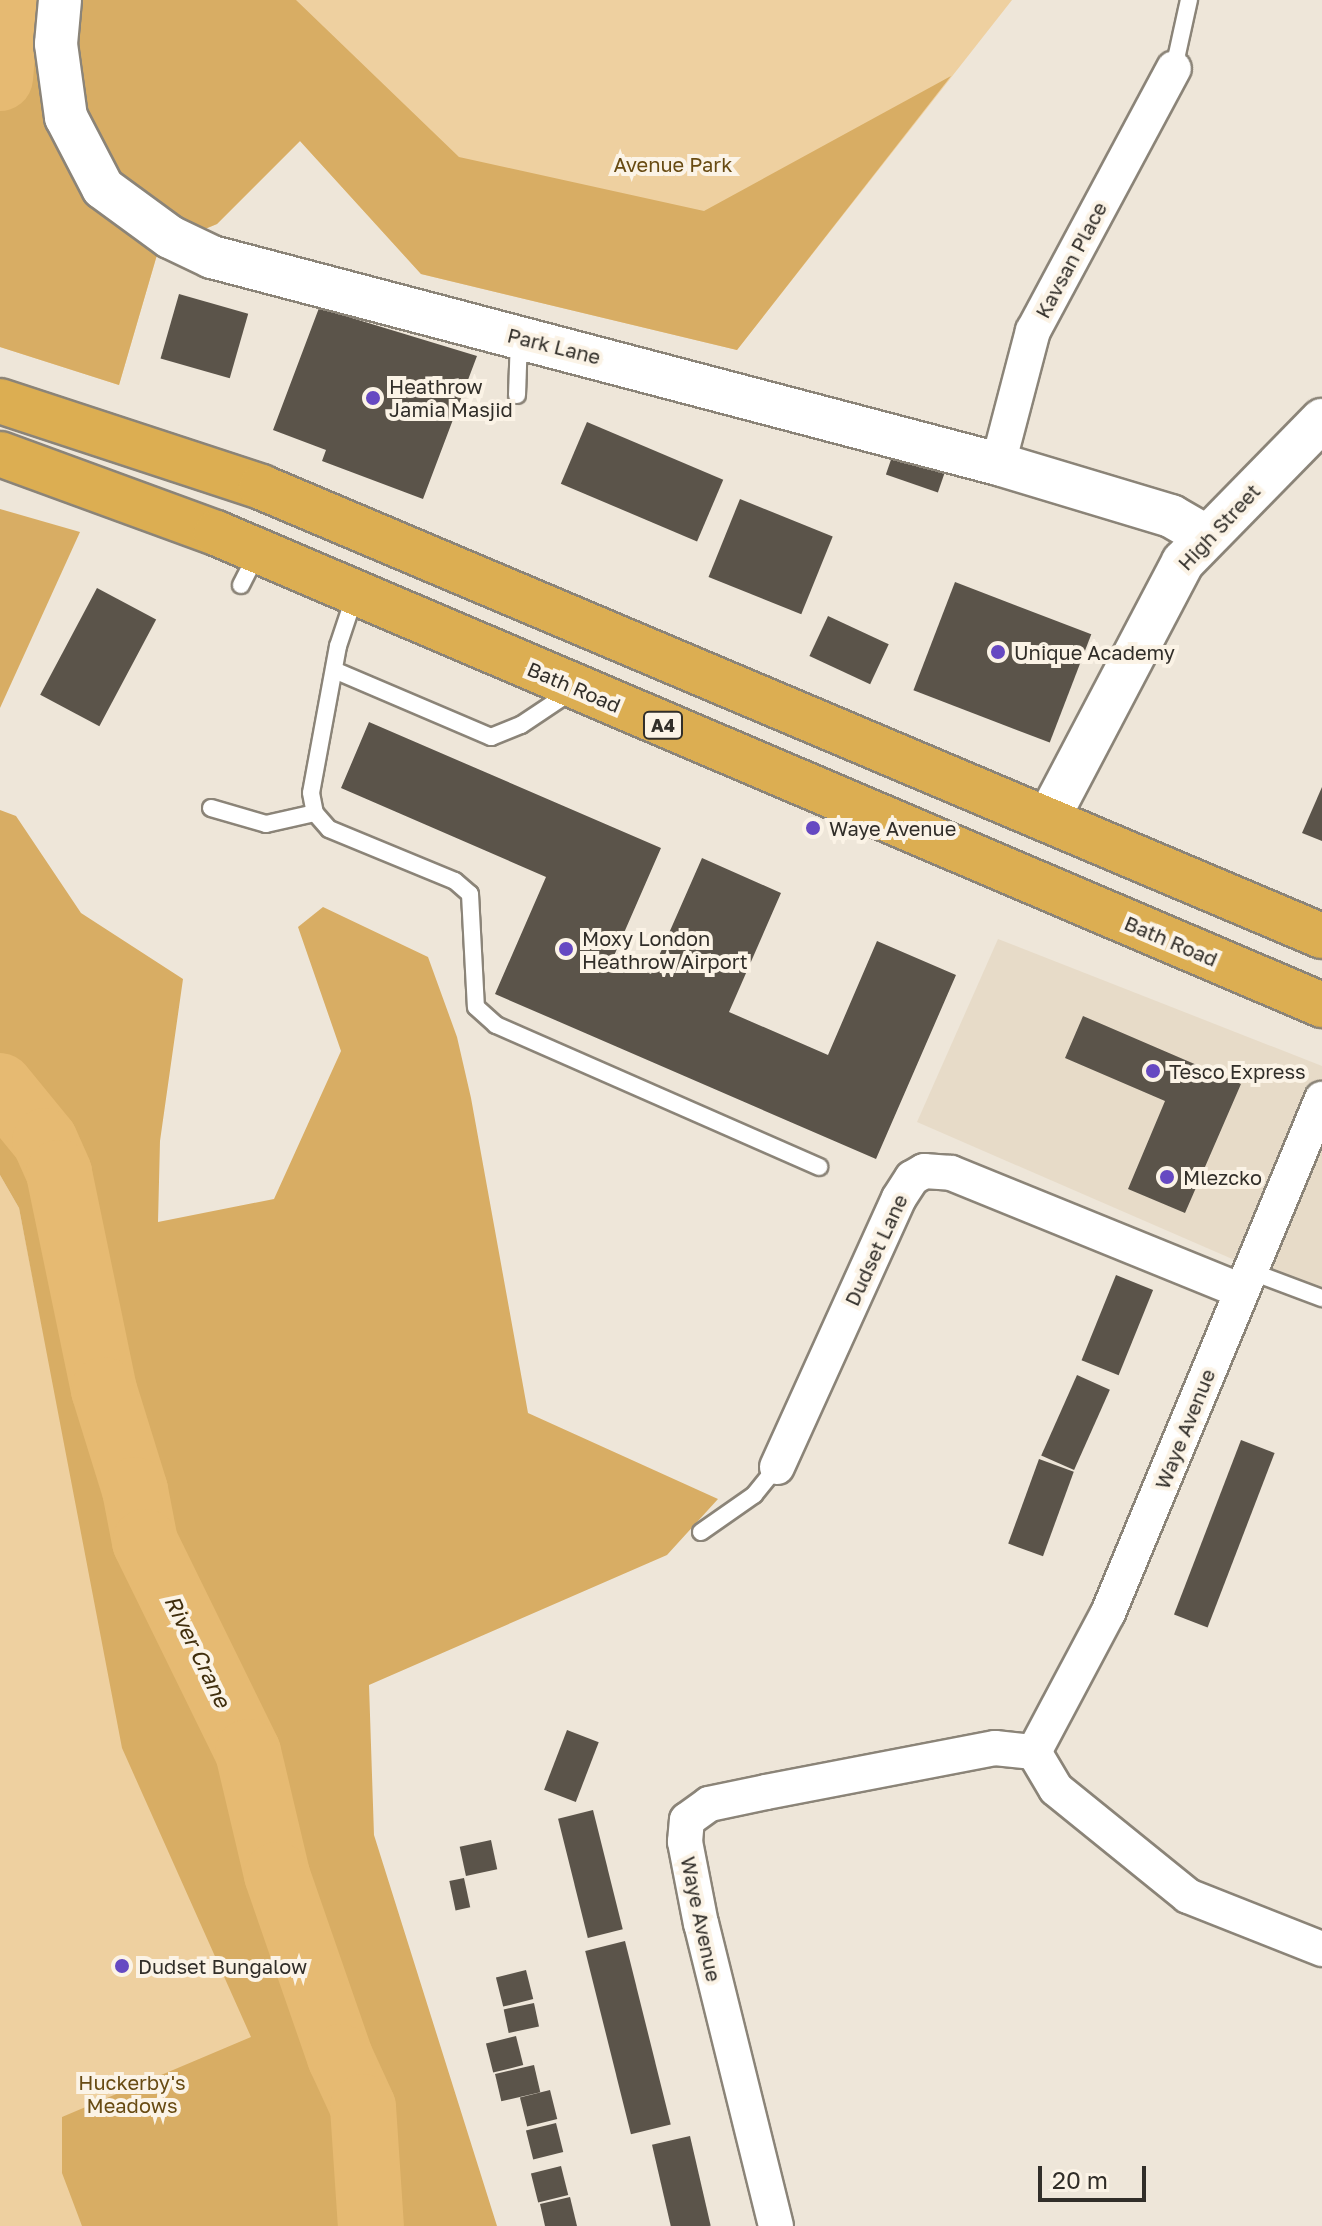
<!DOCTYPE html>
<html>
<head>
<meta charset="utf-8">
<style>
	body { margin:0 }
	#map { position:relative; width:1322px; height:2226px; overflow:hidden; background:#eee6d9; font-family:"Golos Text",sans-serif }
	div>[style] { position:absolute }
	.built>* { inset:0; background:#e7dbc8 }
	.green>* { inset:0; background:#eed0a0 }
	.forest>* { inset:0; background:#d8ad64 }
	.river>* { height:66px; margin:-33px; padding:0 33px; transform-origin:33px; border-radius:33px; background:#e6ba72 }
	.building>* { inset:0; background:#5b544a; transform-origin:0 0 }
	.roads { filter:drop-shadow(2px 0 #8b8478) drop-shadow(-2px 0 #8b8478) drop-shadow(0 2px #8b8478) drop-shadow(0 -2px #8b8478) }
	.service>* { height:16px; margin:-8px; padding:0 8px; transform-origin:8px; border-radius:8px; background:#fff }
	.minor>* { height:34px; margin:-17px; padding:0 17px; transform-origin:17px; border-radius:17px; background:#fff }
	.tertiary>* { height:42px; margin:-21px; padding:0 21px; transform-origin:21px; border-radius:21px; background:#fff }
	.trunk>* { height:44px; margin:-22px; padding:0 22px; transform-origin:22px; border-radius:22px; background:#dcae52 }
	.dots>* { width:22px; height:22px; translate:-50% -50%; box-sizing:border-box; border:4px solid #fbf3e6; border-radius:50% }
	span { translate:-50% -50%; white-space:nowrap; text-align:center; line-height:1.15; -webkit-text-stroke:8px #fbf3e6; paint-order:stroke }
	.shield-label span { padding:2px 6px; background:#fbf3e6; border:2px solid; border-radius:6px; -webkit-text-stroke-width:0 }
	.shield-label { font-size:18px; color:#312e29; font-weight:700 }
	.park-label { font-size:20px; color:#684b13 }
	.street-label { font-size:20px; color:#312e29 }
	.poi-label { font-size:20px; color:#312e29 }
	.left { translate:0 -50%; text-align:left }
	.water-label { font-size:22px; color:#402e0d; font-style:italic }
	.scale { position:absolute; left:1038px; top:2166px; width:108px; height:36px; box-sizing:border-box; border:4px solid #312e29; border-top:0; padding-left:10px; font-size:24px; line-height:28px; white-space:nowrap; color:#312e29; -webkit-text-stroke:6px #fbf3e6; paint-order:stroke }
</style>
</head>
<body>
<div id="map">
	<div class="built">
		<div style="clip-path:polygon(998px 939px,1322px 1066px,1322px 1298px,917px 1122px)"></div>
	</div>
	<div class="green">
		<div style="clip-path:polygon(28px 0,1012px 0,737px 350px,421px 274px,300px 141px,217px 224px,159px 248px,119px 385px,0 347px)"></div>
		<div style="clip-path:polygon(0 1175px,19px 1208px,48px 1356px,351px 2226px,0 2226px)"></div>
	</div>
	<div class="forest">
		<div style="clip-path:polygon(0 0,296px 0,459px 157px,704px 211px,951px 76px,737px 350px,421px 274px,300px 141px,217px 224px,159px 248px,119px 385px,0 347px)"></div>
		<div style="clip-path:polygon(0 509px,80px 532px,0 708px)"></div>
		<div style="clip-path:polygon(0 810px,16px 816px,81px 913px,183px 979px,160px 1141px,158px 1222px,274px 1199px,341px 1051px,298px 927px,323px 907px,428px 957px,457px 1037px,471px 1098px,528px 1413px,718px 1499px,667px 1555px,369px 1685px,374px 1835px,497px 2226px,82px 2226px,62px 2173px,62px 2117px,251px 2037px,122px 1748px,19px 1208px,0 1175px)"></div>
	</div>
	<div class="river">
		<div style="left:0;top:78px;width:78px;rotate:-84.9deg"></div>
		<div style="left:0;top:1086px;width:71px;rotate:50.7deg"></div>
		<div style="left:45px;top:1141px;width:35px;rotate:66deg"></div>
		<div style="left:59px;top:1173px;width:222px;rotate:78.3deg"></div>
		<div style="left:104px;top:1390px;width:105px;rotate:72.8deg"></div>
		<div style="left:135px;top:1490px;width:53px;rotate:79.1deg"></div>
		<div style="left:145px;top:1542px;width:234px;rotate:63.9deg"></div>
		<div style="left:248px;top:1752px;width:126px;rotate:76.7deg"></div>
		<div style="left:277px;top:1875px;width:193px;rotate:70.9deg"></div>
		<div style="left:340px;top:2057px;width:55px;rotate:65.3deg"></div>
		<div style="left:363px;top:2107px;width:119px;rotate:86.2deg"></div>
	</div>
	<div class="building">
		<div style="left:179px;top:294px;width:72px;height:67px;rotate:16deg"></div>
		<div style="clip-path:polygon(319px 308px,477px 356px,423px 499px,322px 461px,326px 450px,273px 430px)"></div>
		<div style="left:587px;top:422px;width:148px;height:67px;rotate:23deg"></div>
		<div style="left:895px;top:448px;width:55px;height:28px;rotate:19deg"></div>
		<div style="left:740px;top:499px;width:100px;height:84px;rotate:22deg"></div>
		<div style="left:955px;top:582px;width:146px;height:116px;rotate:21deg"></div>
		<div style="left:97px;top:588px;width:67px;height:121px;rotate:28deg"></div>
		<div style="left:828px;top:616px;width:67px;height:44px;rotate:25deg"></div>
		<div style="clip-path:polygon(369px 722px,661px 848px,613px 958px,651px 974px,702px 858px,781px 893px,729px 1012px,828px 1055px,877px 941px,956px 975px,876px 1159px,495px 994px,546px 877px,341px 788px)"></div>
		<div style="clip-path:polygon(1322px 787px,1322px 841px,1302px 833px)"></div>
		<div style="clip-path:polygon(1083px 1016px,1241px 1084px,1185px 1213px,1128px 1189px,1165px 1101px,1065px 1058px)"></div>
		<div style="left:1116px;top:1275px;width:40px;height:92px;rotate:22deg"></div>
		<div style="left:1077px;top:1375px;width:36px;height:88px;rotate:24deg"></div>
		<div style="left:1241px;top:1440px;width:36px;height:187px;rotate:21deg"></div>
		<div style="left:1039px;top:1459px;width:37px;height:90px;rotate:20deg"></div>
		<div style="left:567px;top:1730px;width:34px;height:64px;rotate:21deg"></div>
		<div style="left:593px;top:1810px;width:123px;height:36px;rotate:76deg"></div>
		<div style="left:491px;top:1840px;width:30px;height:32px;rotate:78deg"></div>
		<div style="left:464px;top:1878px;width:30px;height:15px;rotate:78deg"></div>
		<div style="left:625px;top:1941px;width:189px;height:41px;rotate:76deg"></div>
		<div style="left:526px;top:1970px;width:30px;height:31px;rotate:76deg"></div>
		<div style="left:534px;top:2003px;width:24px;height:31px;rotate:78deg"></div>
		<div style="left:516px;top:2036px;width:30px;height:31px;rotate:76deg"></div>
		<div style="left:534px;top:2065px;width:28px;height:40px;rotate:77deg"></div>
		<div style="left:550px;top:2090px;width:30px;height:31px;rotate:76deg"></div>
		<div style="left:556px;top:2123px;width:30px;height:31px;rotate:76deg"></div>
		<div style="left:690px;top:2136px;width:92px;height:39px;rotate:77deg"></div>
		<div style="left:561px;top:2166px;width:30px;height:31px;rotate:76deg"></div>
		<div style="clip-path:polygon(570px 2197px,577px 2226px,545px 2226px,540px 2204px)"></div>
	</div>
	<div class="roads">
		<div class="service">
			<div style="left:1174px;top:68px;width:70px;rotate:-77.6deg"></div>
			<div style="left:517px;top:395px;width:57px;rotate:-88deg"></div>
			<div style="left:241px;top:585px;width:36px;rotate:-63deg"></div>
			<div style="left:355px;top:595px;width:54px;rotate:108.4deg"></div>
			<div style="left:338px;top:646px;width:149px;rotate:100.4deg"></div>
			<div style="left:311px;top:793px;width:20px;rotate:79deg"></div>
			<div style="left:315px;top:813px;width:21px;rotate:49deg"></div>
			<div style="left:329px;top:829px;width:136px;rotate:22.4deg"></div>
			<div style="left:455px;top:881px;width:20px;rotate:41deg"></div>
			<div style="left:470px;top:894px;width:113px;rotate:87deg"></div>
			<div style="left:476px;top:1007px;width:27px;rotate:42deg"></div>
			<div style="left:496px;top:1025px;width:353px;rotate:23.7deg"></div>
			<div style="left:334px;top:670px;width:171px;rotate:23.1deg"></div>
			<div style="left:491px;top:737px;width:32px;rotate:-22deg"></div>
			<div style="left:521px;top:725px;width:61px;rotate:-33.7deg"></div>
			<div style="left:211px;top:808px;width:57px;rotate:16.2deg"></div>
			<div style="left:266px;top:824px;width:50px;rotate:-12.7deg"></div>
			<div style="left:1250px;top:1271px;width:77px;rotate:20.6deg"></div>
			<div style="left:701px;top:1532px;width:65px;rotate:-34.9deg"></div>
			<div style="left:754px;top:1495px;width:36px;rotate:-51deg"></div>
		</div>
		<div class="minor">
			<div style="left:998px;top:464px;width:138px;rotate:-75.3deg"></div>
			<div style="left:1033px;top:331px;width:298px;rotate:-61.8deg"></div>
			<div style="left:777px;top:1467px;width:295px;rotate:-65.6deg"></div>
			<div style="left:899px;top:1198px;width:24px;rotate:-57deg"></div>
			<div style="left:912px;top:1178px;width:14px;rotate:-30deg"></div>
			<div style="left:924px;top:1171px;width:27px;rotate:4deg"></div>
			<div style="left:951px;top:1173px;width:313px;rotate:22.1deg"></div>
			<div style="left:1034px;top:1752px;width:43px;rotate:59.3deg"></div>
			<div style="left:1056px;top:1789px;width:170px;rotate:39deg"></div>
			<div style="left:1188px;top:1896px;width:144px;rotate:21.6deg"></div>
			<div style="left:776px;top:2226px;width:311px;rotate:-103.9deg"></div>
			<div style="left:701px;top:1924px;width:84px;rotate:-101deg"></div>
			<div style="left:685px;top:1842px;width:22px;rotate:-85deg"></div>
			<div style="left:687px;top:1820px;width:27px;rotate:-36deg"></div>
			<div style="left:709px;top:1804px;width:58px;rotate:-11.9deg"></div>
			<div style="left:766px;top:1792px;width:233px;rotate:-10.9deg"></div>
			<div style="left:995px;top:1748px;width:39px;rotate:6deg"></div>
			<div style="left:1034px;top:1752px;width:157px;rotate:-62deg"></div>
			<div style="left:1108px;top:1613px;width:557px;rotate:-67.4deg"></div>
		</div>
		<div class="tertiary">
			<div style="left:60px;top:0;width:44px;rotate:95.2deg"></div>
			<div style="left:56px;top:44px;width:74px;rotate:82.2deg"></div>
			<div style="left:66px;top:117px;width:80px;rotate:62.5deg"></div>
			<div style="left:103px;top:188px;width:83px;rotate:36.2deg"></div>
			<div style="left:170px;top:237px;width:47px;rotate:25.5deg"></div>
			<div style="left:212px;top:257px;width:813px;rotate:14.75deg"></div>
			<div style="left:998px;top:464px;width:181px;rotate:16.7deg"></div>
			<div style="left:1171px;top:516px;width:39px;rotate:30deg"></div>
			<div style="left:1048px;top:819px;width:290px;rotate:-62.3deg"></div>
			<div style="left:1183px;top:562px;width:199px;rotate:-45.6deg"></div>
		</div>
		<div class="trunk">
			<div style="left:0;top:401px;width:275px;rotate:18.2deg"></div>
			<div style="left:261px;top:487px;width:1152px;rotate:22.94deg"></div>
			<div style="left:0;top:454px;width:230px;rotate:20.1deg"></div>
			<div style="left:216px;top:533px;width:1203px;rotate:23.11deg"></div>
		</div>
	</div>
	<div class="dots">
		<div style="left:373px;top:398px;background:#6649c2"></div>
		<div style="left:998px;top:652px;background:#6649c2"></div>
		<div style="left:813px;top:828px;background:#6649c2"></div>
		<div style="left:566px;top:949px;background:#6649c2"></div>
		<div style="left:1153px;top:1071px;background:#6649c2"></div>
		<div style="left:1167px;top:1177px;background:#6649c2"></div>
		<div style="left:122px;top:1966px;background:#6649c2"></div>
	</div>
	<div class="shield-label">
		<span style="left:663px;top:725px">A4</span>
	</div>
	<div class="park-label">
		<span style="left:673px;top:164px">Avenue Park</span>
		<span style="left:132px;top:2094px">Huckerby's<br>Meadows</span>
	</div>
	<div class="street-label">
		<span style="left:1071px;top:260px;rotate:-62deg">Kavsan Place</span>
		<span style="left:554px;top:346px;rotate:14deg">Park Lane</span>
		<span style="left:1219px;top:527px;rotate:-47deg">High Street</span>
		<span style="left:574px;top:687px;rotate:23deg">Bath Road</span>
		<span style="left:1171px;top:941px;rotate:23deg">Bath Road</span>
		<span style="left:876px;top:1250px;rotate:-65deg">Dudset Lane</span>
		<span style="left:1185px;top:1429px;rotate:-68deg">Waye Avenue</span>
		<span style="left:701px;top:1919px;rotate:78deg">Waye Avenue</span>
	</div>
	<div class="poi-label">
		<span class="left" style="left:389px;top:398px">Heathrow<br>Jamia Masjid</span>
		<span class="left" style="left:1014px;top:652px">Unique Academy</span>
		<span class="left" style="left:829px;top:828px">Waye Avenue</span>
		<span class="left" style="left:582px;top:950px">Moxy London<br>Heathrow Airport</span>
		<span class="left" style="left:1169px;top:1071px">Tesco Express</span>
		<span class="left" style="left:1183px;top:1177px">Mlezcko</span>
		<span class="left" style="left:138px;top:1966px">Dudset Bungalow</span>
	</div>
	<div class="water-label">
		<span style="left:198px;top:1651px;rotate:64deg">River Crane</span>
	</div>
	<div class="scale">20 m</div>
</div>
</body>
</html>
